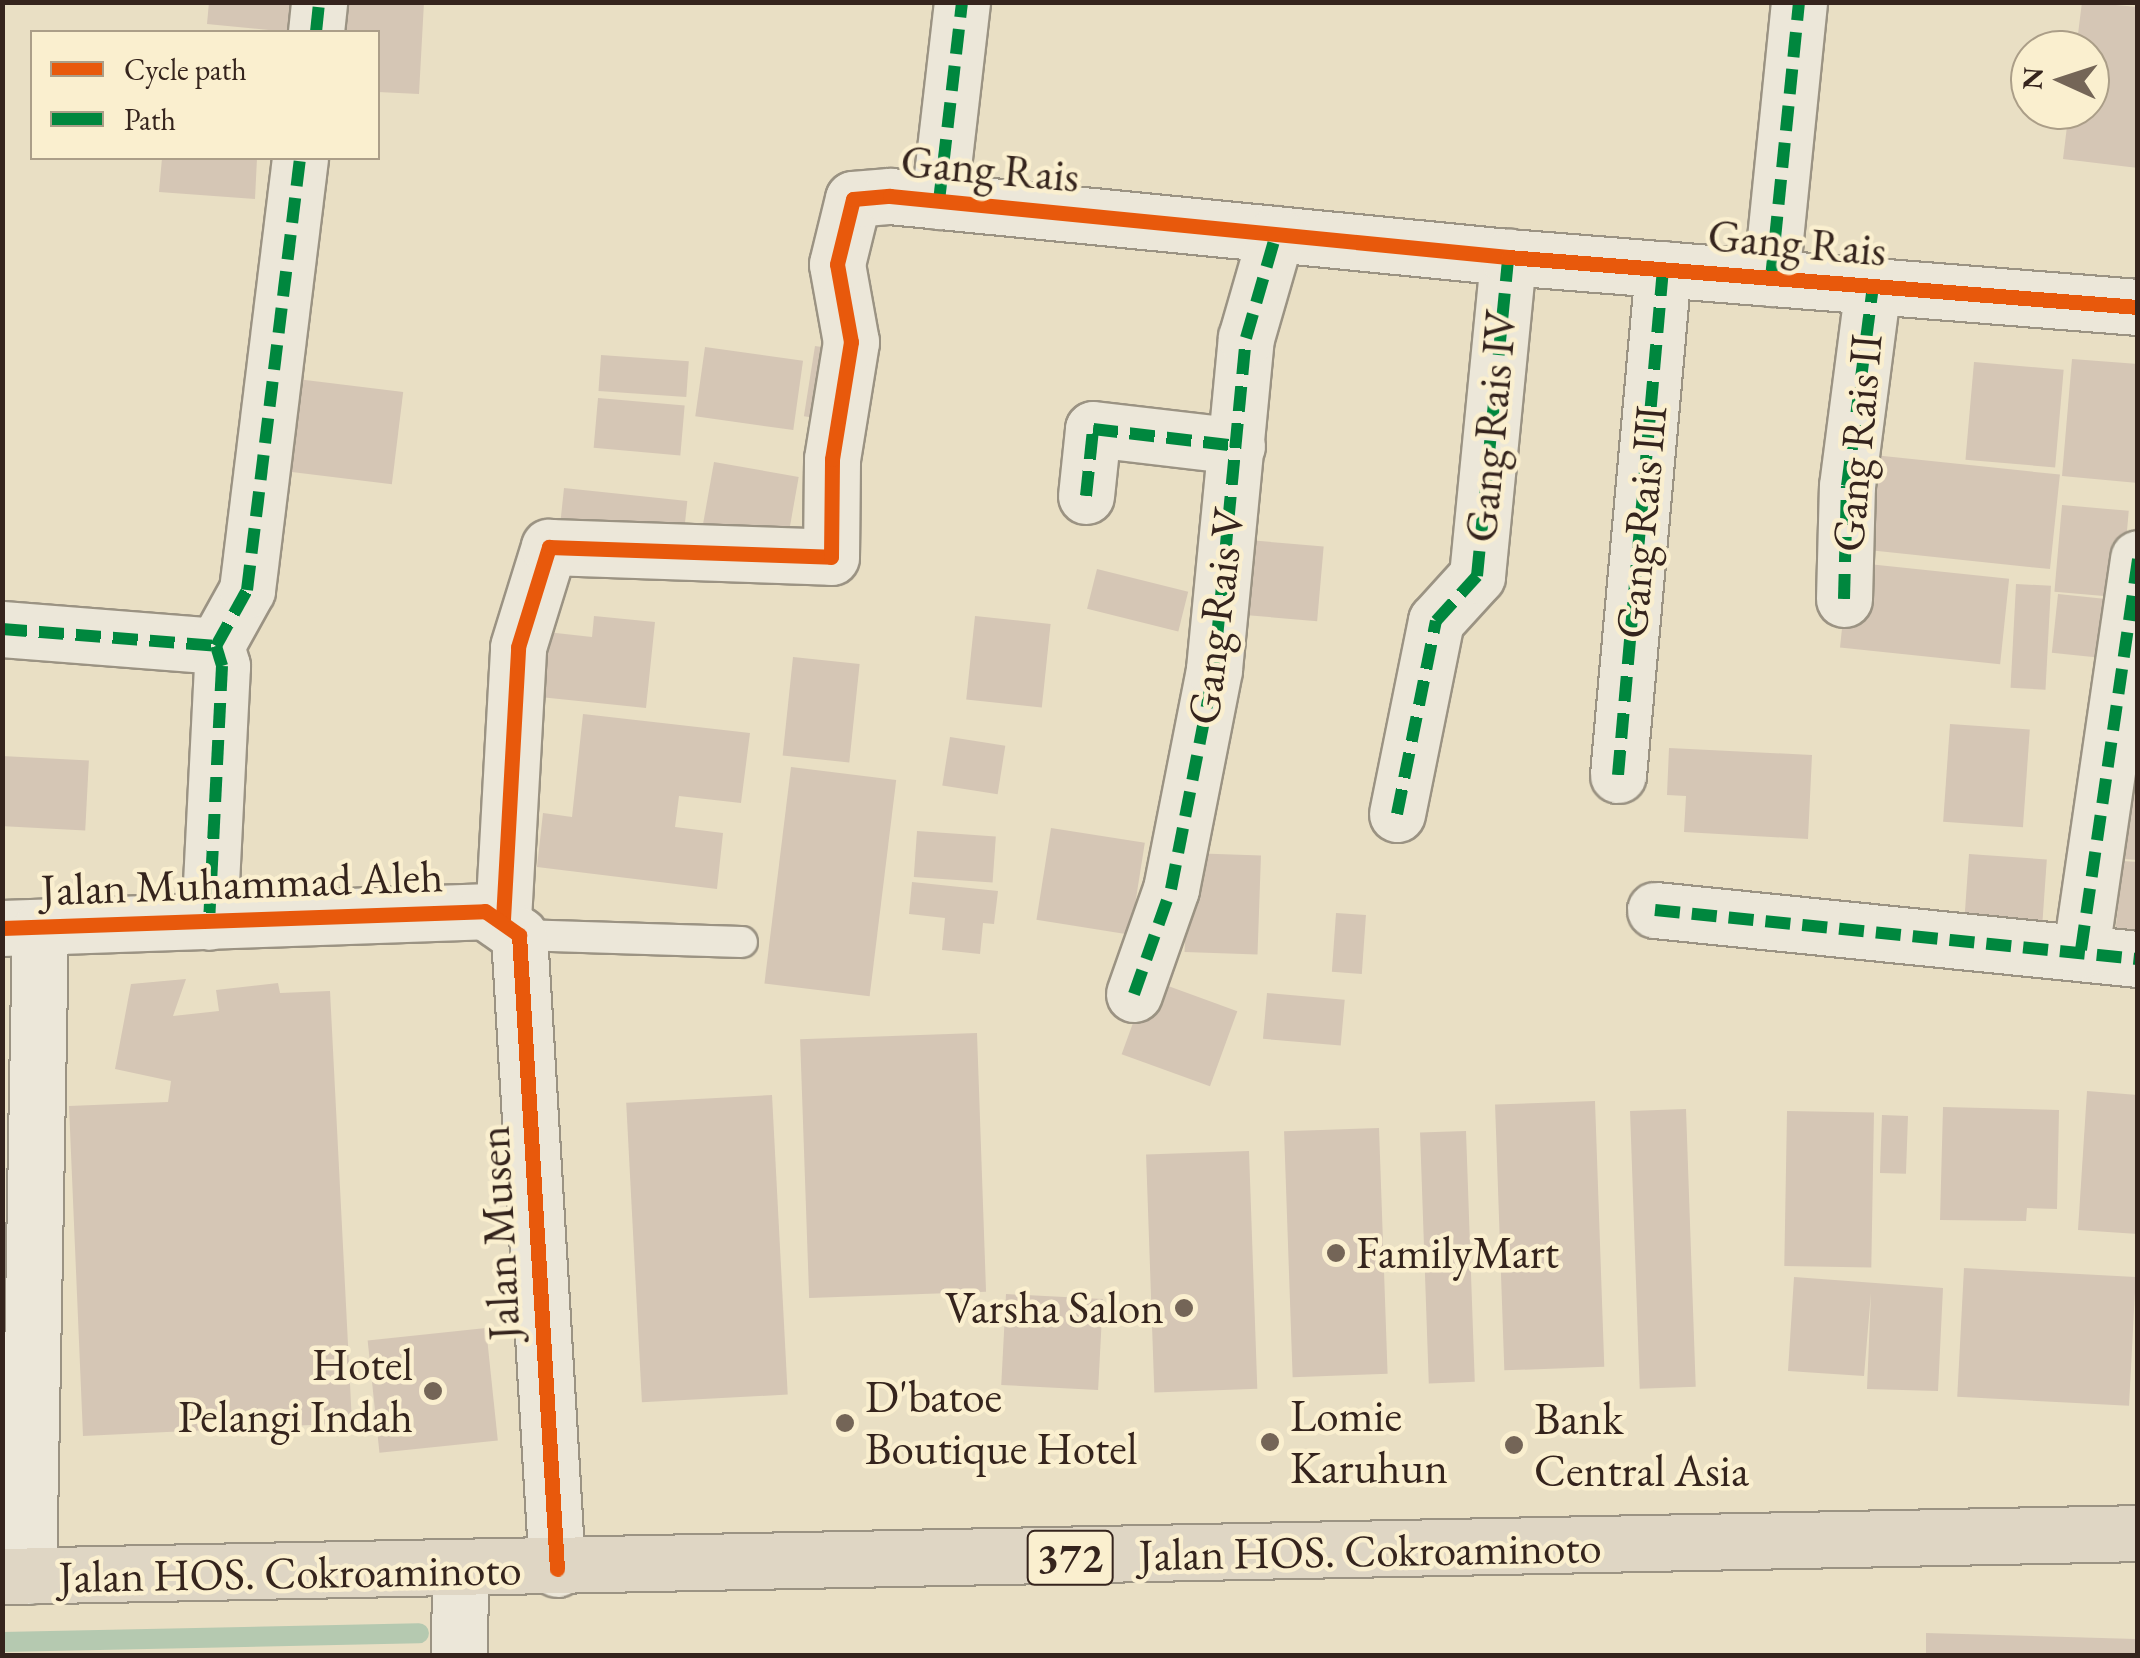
<!DOCTYPE html>
<html>
<head>
<meta charset="utf-8">
<style>
	body { margin:0 }
	#map { position:relative; width:2140px; height:1658px; overflow:hidden; background:#e9dfc4; font-family:"EB Garamond",serif }
	div>[style] { position:absolute }
	.stream>* { height:20px; margin:-10px; padding:0 10px; transform-origin:10px; border-radius:10px; background:#b5c9b0 }
	.building>* { inset:0; background:#d5c6b5; transform-origin:0 0 }
	.roads { filter:drop-shadow(2px 0 #9b9383) drop-shadow(-2px 0 #9b9383) drop-shadow(0 2px #9b9383) drop-shadow(0 -2px #9b9383) }
	.lane>* { height:30px; margin:-15px; padding:0 15px; transform-origin:15px; border-radius:15px; background:#ece7d9 }
	.street>* { height:55px; margin:-27.5px; padding:0 27.5px; transform-origin:27.5px; border-radius:27.5px; background:#ece7d9 }
	.primary>* { height:55px; margin:-27.5px; padding:0 27.5px; transform-origin:27.5px; border-radius:27.5px; background:#dfd6c4 }
	.quiet>* { height:12px; margin-top:-6px; transform-origin:0; background:repeating-linear-gradient(90deg,#00873e 0 25px,transparent 0 37px) }
	.cycleway>* { height:15px; margin:-7.5px; padding:0 7.5px; transform-origin:7.5px; border-radius:7.5px; background:#e8590c }
	.dots>* { width:28px; height:28px; translate:-50% -50%; box-sizing:border-box; border:5px solid #faefcf; border-radius:50% }
	span { translate:-50% -50%; white-space:nowrap; text-align:center; line-height:1.15; -webkit-text-stroke:9px #faefcf; paint-order:stroke }
	.shield-label span { padding:2px 8px; background:#faefcf; border:2px solid; border-radius:8px; -webkit-text-stroke-width:0 }
	.shield-label { font-size:42px; color:#35241d; font-weight:700 }
	.street-label { font-size:45px; color:#35241d }
	.poi-label { font-size:45px; color:#35241d }
	.left { translate:0 -50%; text-align:left }
	.right { translate:-100% -50%; text-align:right }
	.frame { position:absolute; inset:0; border:5px solid #35241d; pointer-events:none }
	.legend { position:absolute; left:30px; top:30px; width:350px; height:130px; box-sizing:border-box; background:#faefcf; border:2px solid #ab9e88; margin:0; padding:12px 18px; list-style:none; font-size:30px; color:#35241d }
	.legend li { display:flex; align-items:center; gap:20px; height:50px }
	.legend b { width:50px; border:2px solid #ab9e88 }
	.north { position:absolute; left:2010px; top:30px; width:100px; height:100px; box-sizing:border-box; background:#faefcf; border:2px solid #ab9e88; border-radius:50%; rotate:273deg; font-size:28px; font-weight:700; line-height:40px; text-align:center; color:#35241d }
	.north::after { content:''; display:block; margin:auto; width:35px; height:45px; background:#746557; clip-path:polygon(50% 0,100% 100%,50% 72%,0 100%) }
</style>
</head>
<body>
<div id="map">
	<div class="stream">
		<div style="left:2px;top:1642px;width:417px;rotate:-1.2deg"></div>
	</div>
	<div class="building">
		<div style="clip-path:polygon(209px 2px,292px 2px,289px 32px,207px 24px)"></div>
		<div style="clip-path:polygon(348px 2px,424px 2px,419px 94px,378px 92px,378px 32px,346px 32px)"></div>
		<div style="clip-path:polygon(2082px 2px,2138px 7px,2138px 168px,2063px 159px,2069px 110px,2090px 110px,2090px 50px,2076px 50px)"></div>
		<div style="clip-path:polygon(162px 158px,257px 158px,255px 199px,159px 192px)"></div>
		<div style="left:815px;top:346px;width:31px;height:71px;rotate:9deg"></div>
		<div style="left:705px;top:347px;width:99px;height:70px;rotate:8deg"></div>
		<div style="left:601px;top:355px;width:88px;height:36px;rotate:4deg"></div>
		<div style="clip-path:polygon(2072px 359px,2138px 364px,2138px 483px,2062px 476px)"></div>
		<div style="left:1974px;top:362px;width:90px;height:98px;rotate:5deg"></div>
		<div style="left:297px;top:379px;width:107px;height:93px;rotate:7deg"></div>
		<div style="left:598px;top:398px;width:87px;height:50px;rotate:5deg"></div>
		<div style="left:1864px;top:454px;width:197px;height:95px;rotate:6deg"></div>
		<div style="left:714px;top:462px;width:86px;height:75px;rotate:10deg"></div>
		<div style="left:564px;top:488px;width:124px;height:40px;rotate:6deg"></div>
		<div style="left:2062px;top:505px;width:67px;height:87px;rotate:5deg"></div>
		<div style="left:1237px;top:539px;width:87px;height:75px;rotate:5deg"></div>
		<div style="left:1849px;top:562px;width:161px;height:86px;rotate:6deg"></div>
		<div style="left:1097px;top:569px;width:94px;height:41px;rotate:14deg"></div>
		<div style="left:2016px;top:584px;width:35px;height:104px;rotate:3deg"></div>
		<div style="left:2058px;top:594px;width:58px;height:59px;rotate:6deg"></div>
		<div style="clip-path:polygon(594px 616px,655px 622px,646px 708px,540px 697px,547px 632px,592px 637px)"></div>
		<div style="left:975px;top:616px;width:76px;height:84px;rotate:6deg"></div>
		<div style="left:793px;top:657px;width:67px;height:99px;rotate:6deg"></div>
		<div style="clip-path:polygon(583px 714px,750px 733px,741px 803px,679px 796px,675px 827px,723px 833px,717px 889px,537px 867px,543px 813px,572px 817px)"></div>
		<div style="left:1950px;top:724px;width:80px;height:98px;rotate:4deg"></div>
		<div style="left:950px;top:737px;width:56px;height:49px;rotate:9deg"></div>
		<div style="clip-path:polygon(1669px 748px,1812px 755px,1808px 839px,1684px 832px,1686px 796px,1667px 795px)"></div>
		<div style="left:2px;top:756px;width:87px;height:70px;rotate:3deg"></div>
		<div style="left:791px;top:767px;width:106px;height:218px;rotate:7deg"></div>
		<div style="clip-path:polygon(2130px 791px,2138px 792px,2138px 860px,2123px 859px)"></div>
		<div style="left:1051px;top:828px;width:95px;height:93px;rotate:9deg"></div>
		<div style="left:917px;top:831px;width:79px;height:46px;rotate:4deg"></div>
		<div style="left:1188px;top:853px;width:73px;height:99px;rotate:2deg"></div>
		<div style="left:1969px;top:854px;width:78px;height:81px;rotate:4deg"></div>
		<div style="clip-path:polygon(2123px 861px,2138px 862px,2138px 956px,2113px 953px)"></div>
		<div style="clip-path:polygon(912px 882px,998px 891px,994px 924px,983px 923px,980px 954px,942px 950px,945px 918px,909px 914px)"></div>
		<div style="left:1336px;top:913px;width:30px;height:59px;rotate:4deg"></div>
		<div style="clip-path:polygon(186px 979px,173px 1016px,219px 1011px,216px 990px,278px 983px,280px 993px,330px 991px,352px 1423px,83px 1436px,69px 1106px,168px 1102px,171px 1081px,115px 1069px,131px 984px)"></div>
		<div style="left:1149px;top:979px;width:94px;height:80px;rotate:20deg"></div>
		<div style="left:1267px;top:993px;width:78px;height:46px;rotate:5deg"></div>
		<div style="left:977px;top:1033px;width:259px;height:177px;rotate:88deg"></div>
		<div style="clip-path:polygon(2087px 1091px,2138px 1095px,2138px 1234px,2078px 1230px)"></div>
		<div style="left:772px;top:1095px;width:300px;height:146px;rotate:87deg"></div>
		<div style="left:1595px;top:1101px;width:266px;height:100px;rotate:88deg"></div>
		<div style="clip-path:polygon(1943px 1107px,2059px 1110px,2057px 1209px,2027px 1208px,2026px 1221px,1940px 1220px)"></div>
		<div style="left:1686px;top:1109px;width:278px;height:56px;rotate:88deg"></div>
		<div style="left:1787px;top:1111px;width:87px;height:155px;rotate:1deg"></div>
		<div style="left:1882px;top:1115px;width:26px;height:58px;rotate:2deg"></div>
		<div style="left:1379px;top:1128px;width:246px;height:95px;rotate:88deg"></div>
		<div style="left:1466px;top:1131px;width:251px;height:46px;rotate:88deg"></div>
		<div style="left:1249px;top:1151px;width:238px;height:103px;rotate:88deg"></div>
		<div style="left:1964px;top:1268px;width:172px;height:129px;rotate:3deg"></div>
		<div style="clip-path:polygon(1794px 1277px,1943px 1288px,1938px 1391px,1867px 1389px,1871px 1293px,1864px 1376px,1788px 1371px)"></div>
		<div style="left:1006px;top:1294px;width:97px;height:91px;rotate:3deg"></div>
		<div style="left:486px;top:1328px;width:113px;height:119px;rotate:84deg"></div>
		<div style="clip-path:polygon(1926px 1633px,2136px 1639px,2136px 1656px,1926px 1656px)"></div>
	</div>
	<div class="roads">
		<div class="lane">
			<div style="left:519px;top:935px;width:223px;rotate:1.8deg"></div>
		</div>
		<div class="street">
			<div style="left:316px;top:32px;width:30px;rotate:-84deg"></div>
			<div style="left:939px;top:201px;width:200px;rotate:-83.4deg"></div>
			<div style="left:1771px;top:278px;width:277px;rotate:-84.2deg"></div>
			<div style="left:1086px;top:496px;width:67px;rotate:-84deg"></div>
			<div style="left:1093px;top:429px;width:145px;rotate:6.7deg"></div>
			<div style="left:1844px;top:599px;width:113px;rotate:-88.5deg"></div>
			<div style="left:1847px;top:486px;width:201px;rotate:-82.6deg"></div>
			<div style="left:2px;top:629px;width:215px;rotate:4.5deg"></div>
			<div style="left:216px;top:646px;width:21px;rotate:73deg"></div>
			<div style="left:222px;top:666px;width:256px;rotate:92.9deg"></div>
			<div style="left:216px;top:646px;width:64px;rotate:-61deg"></div>
			<div style="left:247px;top:590px;width:435px;rotate:-83deg"></div>
			<div style="left:1618px;top:775px;width:508px;rotate:-84.92deg"></div>
			<div style="left:1397px;top:814px;width:197px;rotate:-78.6deg"></div>
			<div style="left:1436px;top:621px;width:61px;rotate:-47.7deg"></div>
			<div style="left:1477px;top:576px;width:321px;rotate:-84.4deg"></div>
			<div style="left:1655px;top:910px;width:485px;rotate:5.8deg"></div>
			<div style="left:503px;top:919px;width:272px;rotate:-86.8deg"></div>
			<div style="left:518px;top:647px;width:105px;rotate:-72.8deg"></div>
			<div style="left:549px;top:547px;width:282px;rotate:2deg"></div>
			<div style="left:831px;top:557px;width:98px;rotate:-89.4deg"></div>
			<div style="left:832px;top:459px;width:119px;rotate:-80.8deg"></div>
			<div style="left:851px;top:342px;width:79px;rotate:-100.2deg"></div>
			<div style="left:837px;top:264px;width:67px;rotate:-76.2deg"></div>
			<div style="left:853px;top:199px;width:37px;rotate:-5deg"></div>
			<div style="left:890px;top:196px;width:621px;rotate:5.64deg"></div>
			<div style="left:1508px;top:257px;width:632px;rotate:4.54deg"></div>
			<div style="left:2px;top:928px;width:483px;rotate:-2deg"></div>
			<div style="left:485px;top:911px;width:42px;rotate:35.2deg"></div>
			<div style="left:519px;top:935px;width:635px;rotate:86.57deg"></div>
			<div style="left:2081px;top:950px;width:396px;rotate:-81.7deg"></div>
			<div style="left:1134px;top:994px;width:111px;rotate:-70.6deg"></div>
			<div style="left:1171px;top:889px;width:224px;rotate:-78.9deg"></div>
			<div style="left:1214px;top:669px;width:333px;rotate:-84.5deg"></div>
			<div style="left:1246px;top:338px;width:108px;rotate:-73.9deg"></div>
			<div style="left:28px;top:1576px;width:647px;rotate:-88.94deg"></div>
			<div style="left:459px;top:1656px;width:84px;rotate:-89.3deg"></div>
		</div>
		<div class="primary">
			<div style="left:2px;top:1576px;width:2136px;rotate:-1.15deg"></div>
		</div>
	</div>
	<div class="quiet">
		<div style="left:316px;top:32px;width:30px;rotate:-84deg"></div>
		<div style="left:939px;top:201px;width:200px;rotate:-83.4deg"></div>
		<div style="left:1771px;top:278px;width:277px;rotate:-84.2deg"></div>
		<div style="left:1086px;top:496px;width:67px;rotate:-84deg"></div>
		<div style="left:1093px;top:429px;width:145px;rotate:6.7deg"></div>
		<div style="left:1844px;top:599px;width:113px;rotate:-88.5deg"></div>
		<div style="left:1847px;top:486px;width:201px;rotate:-82.6deg"></div>
		<div style="left:2px;top:629px;width:215px;rotate:4.5deg"></div>
		<div style="left:216px;top:646px;width:21px;rotate:73deg"></div>
		<div style="left:222px;top:666px;width:256px;rotate:92.9deg"></div>
		<div style="left:216px;top:646px;width:64px;rotate:-61deg"></div>
		<div style="left:247px;top:590px;width:435px;rotate:-83deg"></div>
		<div style="left:1618px;top:775px;width:508px;rotate:-84.92deg"></div>
		<div style="left:1397px;top:814px;width:197px;rotate:-78.6deg"></div>
		<div style="left:1436px;top:621px;width:61px;rotate:-47.7deg"></div>
		<div style="left:1477px;top:576px;width:321px;rotate:-84.4deg"></div>
		<div style="left:1655px;top:910px;width:485px;rotate:5.8deg"></div>
		<div style="left:2081px;top:950px;width:396px;rotate:-81.7deg"></div>
		<div style="left:1134px;top:994px;width:111px;rotate:-70.6deg"></div>
		<div style="left:1171px;top:889px;width:224px;rotate:-78.9deg"></div>
		<div style="left:1214px;top:669px;width:333px;rotate:-84.5deg"></div>
		<div style="left:1246px;top:338px;width:108px;rotate:-73.9deg"></div>
	</div>
	<div class="cycleway">
		<div style="left:503px;top:919px;width:272px;rotate:-86.8deg"></div>
		<div style="left:518px;top:647px;width:105px;rotate:-72.8deg"></div>
		<div style="left:549px;top:547px;width:282px;rotate:2deg"></div>
		<div style="left:831px;top:557px;width:98px;rotate:-89.4deg"></div>
		<div style="left:832px;top:459px;width:119px;rotate:-80.8deg"></div>
		<div style="left:851px;top:342px;width:79px;rotate:-100.2deg"></div>
		<div style="left:837px;top:264px;width:67px;rotate:-76.2deg"></div>
		<div style="left:853px;top:199px;width:37px;rotate:-5deg"></div>
		<div style="left:890px;top:196px;width:621px;rotate:5.64deg"></div>
		<div style="left:1508px;top:257px;width:632px;rotate:4.54deg"></div>
		<div style="left:2px;top:928px;width:483px;rotate:-2deg"></div>
		<div style="left:485px;top:911px;width:42px;rotate:35.2deg"></div>
		<div style="left:519px;top:935px;width:635px;rotate:86.57deg"></div>
	</div>
	<div class="dots">
		<div style="left:1336px;top:1253px;background:#746557"></div>
		<div style="left:1184px;top:1308px;background:#746557"></div>
		<div style="left:433px;top:1391px;background:#746557"></div>
		<div style="left:845px;top:1423px;background:#746557"></div>
		<div style="left:1270px;top:1442px;background:#746557"></div>
		<div style="left:1514px;top:1445px;background:#746557"></div>
	</div>
	<div class="shield-label">
		<span style="left:1070px;top:1558px">372</span>
	</div>
	<div class="street-label">
		<span style="left:990px;top:169px;rotate:5deg">Gang Rais</span>
		<span style="left:1797px;top:243px;rotate:5deg">Gang Rais</span>
		<span style="left:1491px;top:426px;rotate:-85deg">Gang Rais IV</span>
		<span style="left:1857px;top:443px;rotate:-85deg">Gang Rais II</span>
		<span style="left:1641px;top:522px;rotate:-85deg">Gang Rais III</span>
		<span style="left:1216px;top:616px;rotate:-83deg">Gang Rais V</span>
		<span style="left:242px;top:883px;rotate:-2deg">Jalan Muhammad Aleh</span>
		<span style="left:499px;top:1233px;rotate:-93deg">Jalan Musen</span>
		<span style="left:1370px;top:1551px;rotate:-1deg">Jalan HOS. Cokroaminoto</span>
		<span style="left:290px;top:1573px;rotate:-1deg">Jalan HOS. Cokroaminoto</span>
	</div>
	<div class="poi-label">
		<span class="left" style="left:1356px;top:1253px">FamilyMart</span>
		<span class="right" style="left:1164px;top:1308px">Varsha Salon</span>
		<span class="right" style="left:413px;top:1391px">Hotel<br>Pelangi Indah</span>
		<span class="left" style="left:865px;top:1423px">D'batoe<br>Boutique Hotel</span>
		<span class="left" style="left:1290px;top:1442px">Lomie<br>Karuhun</span>
		<span class="left" style="left:1534px;top:1445px">Bank<br>Central Asia</span>
	</div>
	<div class="frame"></div>
	<ul class="legend">
	<li><b style="height:12px;background:#e8590c"></b>Cycle path</li>
	<li><b style="height:12px;background:#00873e"></b>Path</li>
	</ul>
	<div class="north">N</div>
</div>
</body>
</html>
